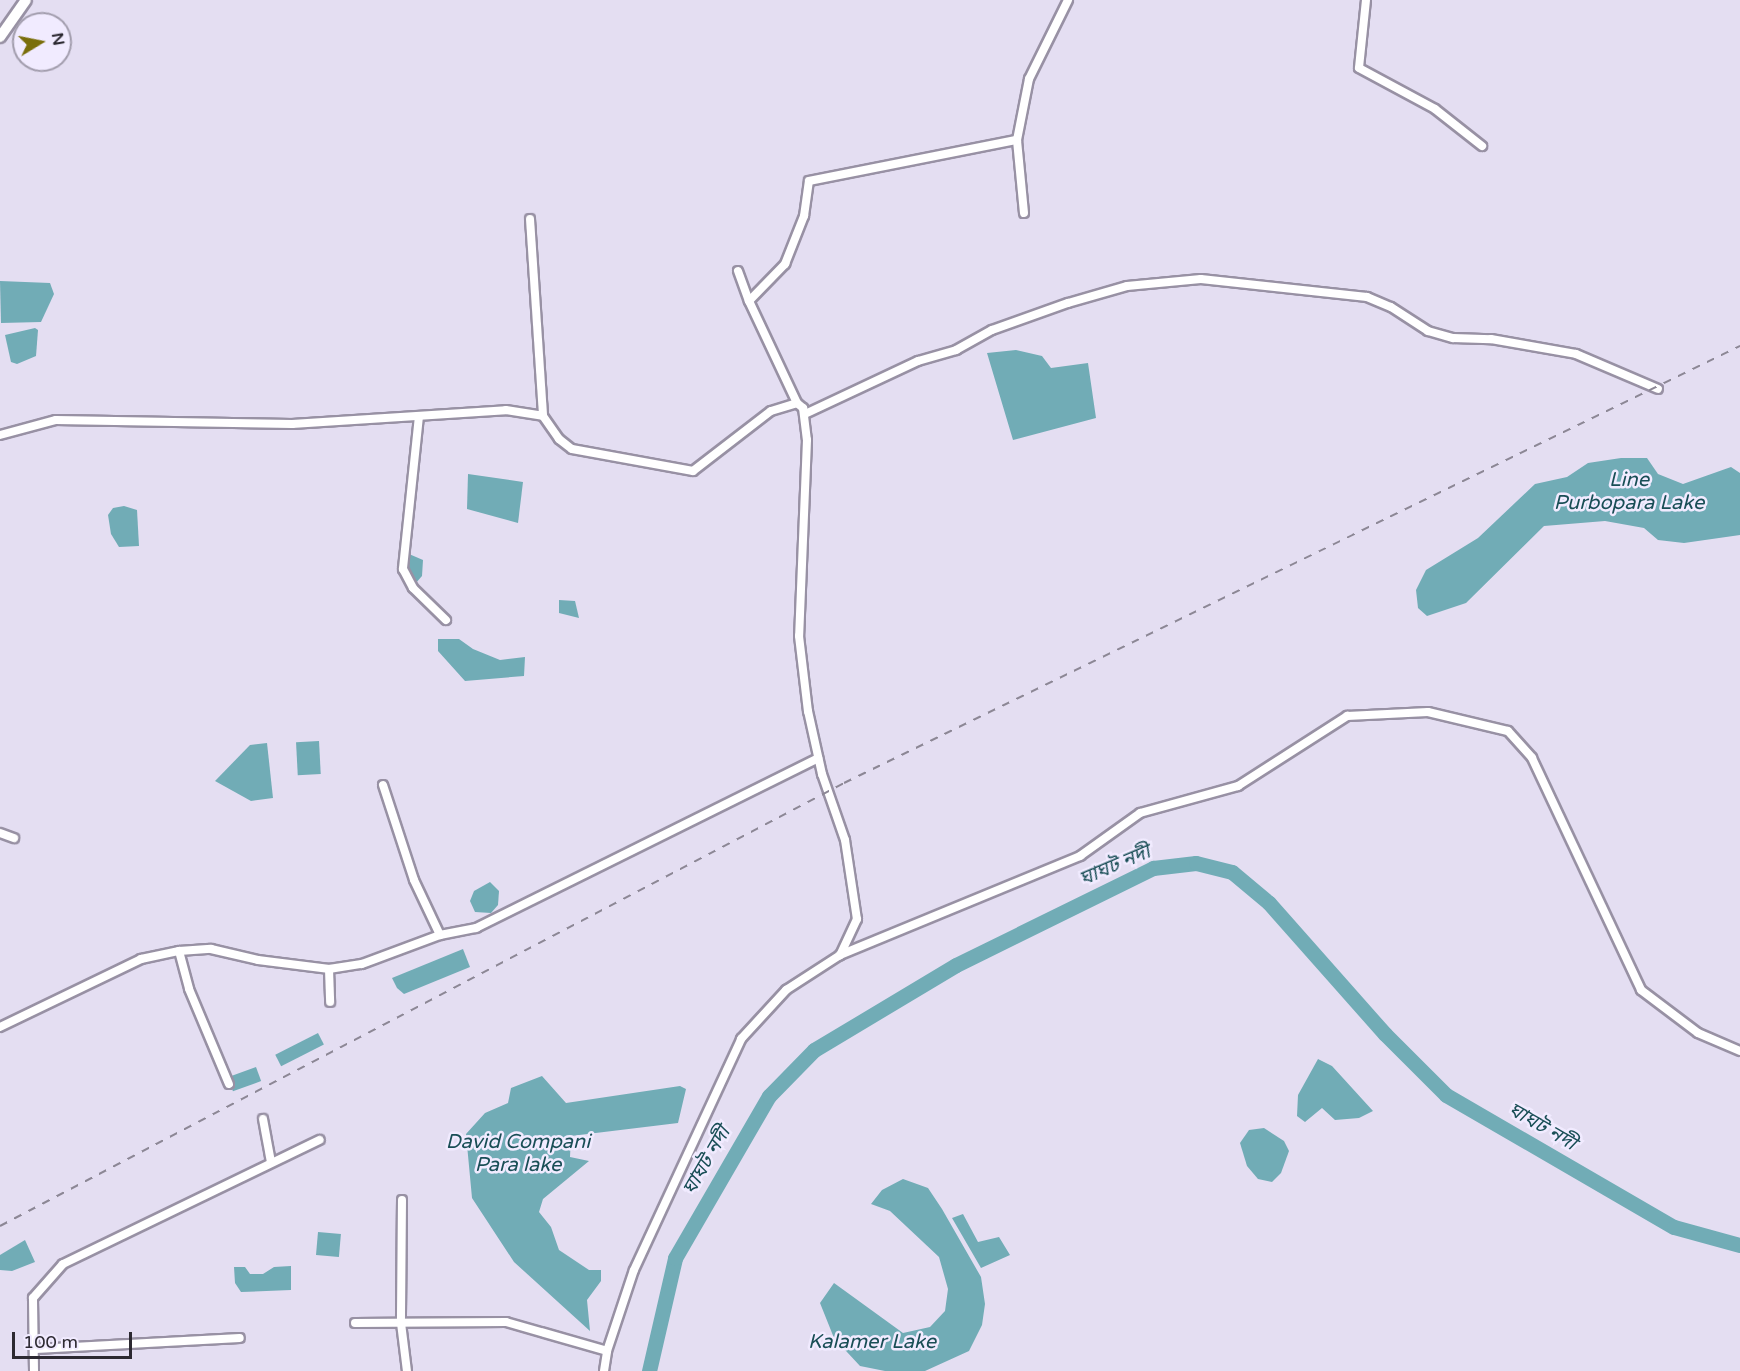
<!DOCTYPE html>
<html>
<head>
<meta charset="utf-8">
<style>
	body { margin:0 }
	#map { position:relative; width:1740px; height:1371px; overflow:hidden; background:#e4def2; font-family:"Varela Round","Noto Sans Bengali",sans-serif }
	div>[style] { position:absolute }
	.water>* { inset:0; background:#71acb6; transform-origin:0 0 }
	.river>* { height:15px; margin:-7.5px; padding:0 7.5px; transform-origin:7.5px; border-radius:7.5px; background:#71acb6 }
	.roads { filter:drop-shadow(2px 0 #9891a4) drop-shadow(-2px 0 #9891a4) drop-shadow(0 2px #9891a4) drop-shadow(0 -2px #9891a4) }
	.minor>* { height:8px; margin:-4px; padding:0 4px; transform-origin:4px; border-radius:4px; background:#fff }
	.major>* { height:10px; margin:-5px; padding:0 5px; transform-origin:5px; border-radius:5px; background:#fff }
	.rail>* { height:2px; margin-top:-1px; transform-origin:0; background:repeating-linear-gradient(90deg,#8c8795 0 8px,transparent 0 16px) }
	span { translate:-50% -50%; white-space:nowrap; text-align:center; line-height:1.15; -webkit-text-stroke:5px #f1ebff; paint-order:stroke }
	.water-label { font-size:20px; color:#194e56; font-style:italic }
	.north { position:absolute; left:12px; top:12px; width:60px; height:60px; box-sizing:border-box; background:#f1ebff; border:2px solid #a29dad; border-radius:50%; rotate:80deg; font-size:16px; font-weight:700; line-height:24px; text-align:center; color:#2c2931 }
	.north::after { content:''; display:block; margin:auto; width:21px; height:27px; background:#7a6e0b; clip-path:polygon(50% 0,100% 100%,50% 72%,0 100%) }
	.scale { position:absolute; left:12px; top:1332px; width:120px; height:27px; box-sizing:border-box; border:3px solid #2c2931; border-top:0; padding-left:8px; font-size:18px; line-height:21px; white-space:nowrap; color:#2c2931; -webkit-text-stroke:4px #f1ebff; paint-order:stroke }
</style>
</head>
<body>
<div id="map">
	<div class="water">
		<div style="clip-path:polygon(0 281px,50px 283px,54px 294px,41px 322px,1px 323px)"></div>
		<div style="clip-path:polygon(35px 328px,38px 330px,36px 356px,17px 364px,11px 362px,5px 335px)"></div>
		<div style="clip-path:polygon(1016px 350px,1042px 356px,1051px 368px,1088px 363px,1096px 418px,1013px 440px,987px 353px)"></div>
		<div style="clip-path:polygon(1621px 458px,1647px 458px,1658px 474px,1683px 484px,1731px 467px,1740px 473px,1740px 535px,1684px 543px,1658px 540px,1644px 528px,1605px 521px,1544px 526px,1466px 603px,1427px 616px,1418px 608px,1416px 590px,1426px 570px,1478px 538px,1535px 484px,1567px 477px,1588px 463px)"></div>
		<div style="clip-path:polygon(468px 474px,523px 482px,518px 523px,467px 509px)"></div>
		<div style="clip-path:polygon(124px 506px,137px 510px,139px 546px,119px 547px,111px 534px,108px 515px,113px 508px)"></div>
		<div style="clip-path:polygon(409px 554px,423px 560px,422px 576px,415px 584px,406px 583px,402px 563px)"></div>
		<div style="clip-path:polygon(559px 600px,575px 601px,579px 618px,559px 613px)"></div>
		<div style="clip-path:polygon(438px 639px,459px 639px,473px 649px,500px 660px,525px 657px,524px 676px,465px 681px,438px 651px)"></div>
		<div style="left:319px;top:741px;width:33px;height:23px;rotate:87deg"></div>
		<div style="clip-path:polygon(267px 743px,273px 798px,251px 801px,215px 781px,250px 745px)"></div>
		<div style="clip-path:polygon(490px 882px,499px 891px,498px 905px,491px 913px,475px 912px,470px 901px,474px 891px)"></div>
		<div style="clip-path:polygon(463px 949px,470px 967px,404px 994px,397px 988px,392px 978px)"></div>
		<div style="left:318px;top:1033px;width:13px;height:48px;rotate:63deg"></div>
		<div style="clip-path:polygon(1318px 1059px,1332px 1066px,1373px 1111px,1359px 1118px,1335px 1120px,1322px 1108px,1305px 1122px,1297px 1116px,1298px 1095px)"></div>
		<div style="left:256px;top:1067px;width:15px;height:30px;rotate:70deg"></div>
		<div style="clip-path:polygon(542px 1076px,566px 1103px,680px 1086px,686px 1089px,678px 1123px,571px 1136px,570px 1157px,589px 1161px,543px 1199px,539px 1212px,551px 1227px,559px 1250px,589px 1270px,601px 1270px,601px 1281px,587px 1300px,590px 1331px,514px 1262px,472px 1198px,466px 1134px,485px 1113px,508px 1103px,511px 1088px)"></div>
		<div style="clip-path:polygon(1264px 1128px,1284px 1141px,1289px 1151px,1281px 1173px,1272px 1182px,1258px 1179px,1247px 1166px,1240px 1143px,1249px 1130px)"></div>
		<div style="clip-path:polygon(903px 1179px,928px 1188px,942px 1209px,981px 1277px,985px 1304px,982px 1325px,969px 1351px,925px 1371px,885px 1371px,860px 1366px,834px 1338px,820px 1303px,834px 1283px,903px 1333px,930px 1327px,945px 1311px,948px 1289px,939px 1257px,890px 1211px,871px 1204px,882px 1190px)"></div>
		<div style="clip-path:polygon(963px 1214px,978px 1242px,999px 1237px,1010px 1255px,981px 1268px,952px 1218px)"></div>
		<div style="left:318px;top:1232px;width:23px;height:23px;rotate:5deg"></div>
		<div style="clip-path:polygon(25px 1240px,35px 1262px,12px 1271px,0 1270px,0 1255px)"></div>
		<div style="clip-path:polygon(291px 1266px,291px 1290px,241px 1292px,235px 1283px,234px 1267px,245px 1267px,250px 1274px,263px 1274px,274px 1267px)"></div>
	</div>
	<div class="river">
		<div style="left:649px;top:1371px;width:116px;rotate:-77deg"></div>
		<div style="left:675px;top:1258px;width:187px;rotate:-59.9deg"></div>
		<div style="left:769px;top:1096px;width:64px;rotate:-45.6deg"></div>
		<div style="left:814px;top:1050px;width:165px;rotate:-30.9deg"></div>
		<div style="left:956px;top:965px;width:220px;rotate:-26.2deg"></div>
		<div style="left:1153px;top:868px;width:43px;rotate:-6.6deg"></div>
		<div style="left:1196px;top:863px;width:37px;rotate:14deg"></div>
		<div style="left:1232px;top:872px;width:48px;rotate:40deg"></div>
		<div style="left:1269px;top:903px;width:175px;rotate:48.5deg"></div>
		<div style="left:1385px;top:1034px;width:86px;rotate:45deg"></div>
		<div style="left:1446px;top:1095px;width:263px;rotate:30.1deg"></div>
		<div style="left:1674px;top:1227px;width:68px;rotate:15.3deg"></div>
	</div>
	<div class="roads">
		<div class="minor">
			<div style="left:1366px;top:0;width:68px;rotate:95.9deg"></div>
			<div style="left:1359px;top:68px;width:86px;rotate:28.3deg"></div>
			<div style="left:1435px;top:109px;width:60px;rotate:38.2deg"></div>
			<div style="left:1024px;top:213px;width:73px;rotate:-95.5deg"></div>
			<div style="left:1017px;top:140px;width:62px;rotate:-78.9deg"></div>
			<div style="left:1029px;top:79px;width:88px;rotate:-63.7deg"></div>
			<div style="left:530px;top:219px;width:197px;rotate:86.2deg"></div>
			<div style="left:738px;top:271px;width:32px;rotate:70deg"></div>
			<div style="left:797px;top:403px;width:113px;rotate:-115.2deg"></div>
			<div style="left:749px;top:301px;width:52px;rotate:-45.8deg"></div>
			<div style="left:785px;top:264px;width:52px;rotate:-68.4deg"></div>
			<div style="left:804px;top:216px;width:35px;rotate:-82deg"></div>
			<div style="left:809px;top:181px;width:212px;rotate:-11.2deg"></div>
			<div style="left:805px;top:414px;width:125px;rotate:-25.1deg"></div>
			<div style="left:918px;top:361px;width:40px;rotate:-16deg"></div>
			<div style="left:956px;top:350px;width:41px;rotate:-29.1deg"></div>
			<div style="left:992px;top:330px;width:81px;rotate:-19.6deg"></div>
			<div style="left:1068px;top:303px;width:61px;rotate:-16.1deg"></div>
			<div style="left:1127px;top:286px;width:74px;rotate:-5.4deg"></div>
			<div style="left:1201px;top:279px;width:167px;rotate:6.2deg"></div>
			<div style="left:1367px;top:297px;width:26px;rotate:23deg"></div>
			<div style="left:1391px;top:307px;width:44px;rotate:33deg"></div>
			<div style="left:1428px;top:331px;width:26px;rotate:16deg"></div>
			<div style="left:1453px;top:338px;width:38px;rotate:2deg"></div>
			<div style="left:1491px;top:339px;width:86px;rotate:10deg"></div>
			<div style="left:1576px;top:354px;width:89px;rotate:23.1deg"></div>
			<div style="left:419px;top:416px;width:154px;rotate:96deg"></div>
			<div style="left:403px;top:569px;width:21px;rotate:62deg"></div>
			<div style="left:413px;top:588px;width:46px;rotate:44.1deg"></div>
			<div style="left:0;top:435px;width:58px;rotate:-15deg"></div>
			<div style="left:56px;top:420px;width:236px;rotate:1deg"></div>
			<div style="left:292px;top:424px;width:214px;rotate:-3.7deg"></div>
			<div style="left:506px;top:410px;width:37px;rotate:9deg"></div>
			<div style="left:543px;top:416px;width:28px;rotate:55deg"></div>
			<div style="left:559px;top:439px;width:16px;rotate:38deg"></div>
			<div style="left:572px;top:449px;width:123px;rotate:10.3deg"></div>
			<div style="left:693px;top:471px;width:98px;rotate:-37.6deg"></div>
			<div style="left:771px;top:411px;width:27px;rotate:-17deg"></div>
			<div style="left:797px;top:403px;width:8px;rotate:40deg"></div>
			<div style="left:803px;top:408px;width:32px;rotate:83deg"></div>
			<div style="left:807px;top:440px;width:196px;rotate:92.3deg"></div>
			<div style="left:799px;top:636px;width:76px;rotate:83.2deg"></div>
			<div style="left:808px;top:711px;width:65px;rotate:77.5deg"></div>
			<div style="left:822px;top:774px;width:70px;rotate:70.8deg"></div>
			<div style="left:845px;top:840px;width:80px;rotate:81.4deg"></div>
			<div style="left:857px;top:919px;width:40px;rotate:115deg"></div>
			<div style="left:383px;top:785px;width:100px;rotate:71.9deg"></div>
			<div style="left:414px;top:880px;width:61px;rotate:64.7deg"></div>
			<div style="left:0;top:833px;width:15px;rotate:20deg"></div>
			<div style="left:179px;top:951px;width:39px;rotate:75deg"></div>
			<div style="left:189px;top:989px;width:103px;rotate:67.2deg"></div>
			<div style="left:329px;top:969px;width:33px;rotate:88deg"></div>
			<div style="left:0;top:1027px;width:157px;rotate:-25.7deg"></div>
			<div style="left:141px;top:959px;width:39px;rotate:-12deg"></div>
			<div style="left:179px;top:951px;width:32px;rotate:-4deg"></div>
			<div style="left:211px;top:949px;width:48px;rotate:13.2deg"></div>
			<div style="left:258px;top:960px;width:72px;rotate:7.2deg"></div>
			<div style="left:329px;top:969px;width:33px;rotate:-9deg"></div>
			<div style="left:362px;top:964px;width:83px;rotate:-20.4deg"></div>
			<div style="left:440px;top:935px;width:37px;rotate:-11deg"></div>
			<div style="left:476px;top:928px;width:382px;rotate:-26.4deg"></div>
			<div style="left:263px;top:1119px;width:44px;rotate:79.5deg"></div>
			<div style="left:402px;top:1200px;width:123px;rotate:90.5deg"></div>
			<div style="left:401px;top:1323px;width:48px;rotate:82.9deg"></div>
			<div style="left:355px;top:1323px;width:151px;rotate:-0.4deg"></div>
			<div style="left:506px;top:1322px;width:105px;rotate:16deg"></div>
			<div style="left:36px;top:1349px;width:204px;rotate:-3.1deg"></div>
			<div style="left:34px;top:1371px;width:73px;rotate:-90.8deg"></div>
			<div style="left:33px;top:1298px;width:45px;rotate:-48.6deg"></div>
			<div style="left:63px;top:1264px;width:285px;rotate:-25.8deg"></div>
			<div style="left:604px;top:1371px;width:20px;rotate:-81deg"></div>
			<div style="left:607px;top:1351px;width:85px;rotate:-71.6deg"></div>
			<div style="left:634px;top:1270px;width:255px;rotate:-65.1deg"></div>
			<div style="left:741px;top:1039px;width:67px;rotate:-47.4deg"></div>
			<div style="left:786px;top:990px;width:64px;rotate:-32.9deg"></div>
			<div style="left:840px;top:955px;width:260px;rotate:-22.4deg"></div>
			<div style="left:1080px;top:856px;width:74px;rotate:-35.6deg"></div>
			<div style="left:1140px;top:813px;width:102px;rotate:-15.4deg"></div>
			<div style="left:1238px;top:786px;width:130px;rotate:-32.7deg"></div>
			<div style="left:1347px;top:716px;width:81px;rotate:-2.8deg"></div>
			<div style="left:1428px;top:712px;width:82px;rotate:13.4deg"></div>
			<div style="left:1508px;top:731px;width:36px;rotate:48deg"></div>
			<div style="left:1532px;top:758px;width:256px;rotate:64.8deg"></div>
			<div style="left:1641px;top:990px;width:71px;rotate:37deg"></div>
			<div style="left:1698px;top:1033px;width:46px;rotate:23.2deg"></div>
		</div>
		<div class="major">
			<div style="left:0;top:37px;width:45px;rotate:-54.9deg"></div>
		</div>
	</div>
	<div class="rail">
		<div style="left:0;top:1226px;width:953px;rotate:-27.69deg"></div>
		<div style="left:844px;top:783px;width:997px;rotate:-26deg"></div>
	</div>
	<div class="water-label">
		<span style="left:1629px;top:492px">Line<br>Purbopara Lake</span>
		<span style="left:1115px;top:866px;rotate:-23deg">ঘাঘট নদী</span>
		<span style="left:1542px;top:1127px;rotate:30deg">ঘাঘট নদী</span>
		<span style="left:518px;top:1154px">David Compani<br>Para lake</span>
		<span style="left:707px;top:1161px;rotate:-60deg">ঘাঘট নদী</span>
		<span style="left:872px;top:1342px">Kalamer Lake</span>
	</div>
	<div class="north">N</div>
	<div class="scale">100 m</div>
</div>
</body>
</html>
